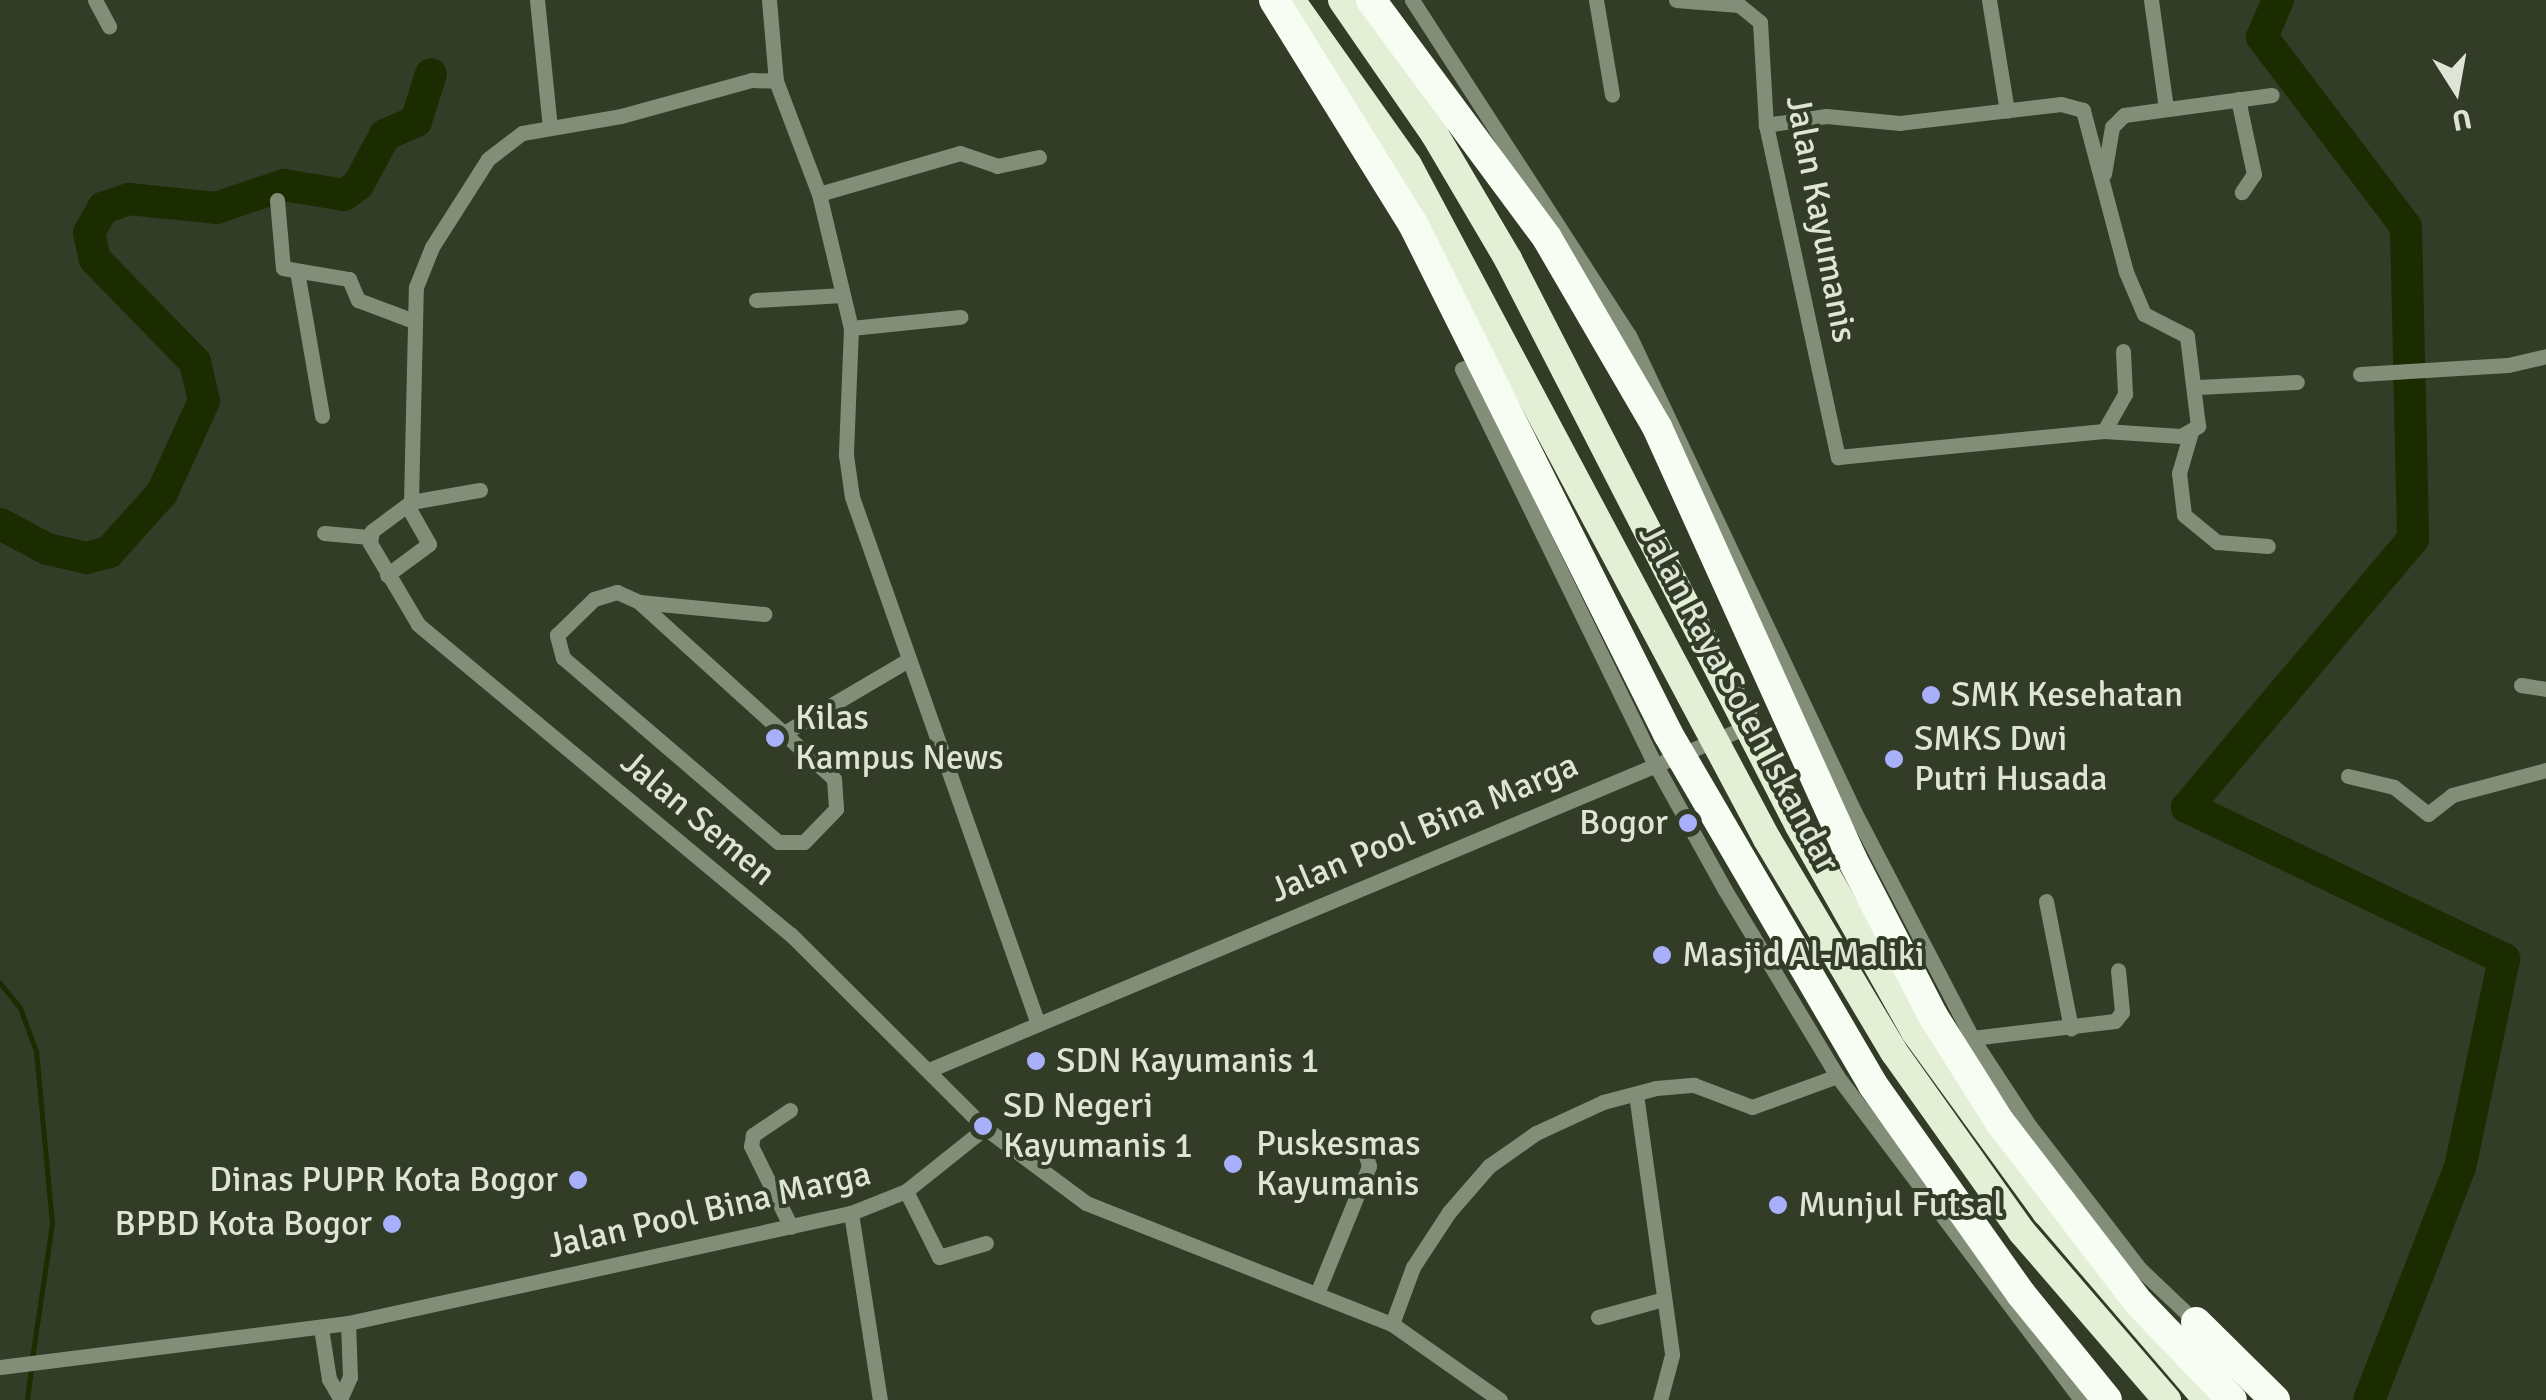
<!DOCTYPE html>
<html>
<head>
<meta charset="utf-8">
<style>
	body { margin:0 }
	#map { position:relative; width:2546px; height:1400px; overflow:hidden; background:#323c26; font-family:Signika,sans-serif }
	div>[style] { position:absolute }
	.stream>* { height:5px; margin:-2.5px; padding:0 2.5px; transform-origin:2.5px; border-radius:2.5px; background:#1b2d00 }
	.river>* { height:32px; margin:-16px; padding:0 16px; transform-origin:16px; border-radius:16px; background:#1b2d00 }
	.minor>* { height:15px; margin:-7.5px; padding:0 7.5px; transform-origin:7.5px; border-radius:7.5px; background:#838e79 }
	.trunk>* { height:28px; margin:-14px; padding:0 14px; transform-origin:14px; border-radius:14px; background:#e4f0d6 }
	.motorway>* { height:30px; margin:-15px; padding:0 15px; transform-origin:15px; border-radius:15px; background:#f8fdf3 }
	.motorway-bridge>* { height:30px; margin:-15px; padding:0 15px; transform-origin:15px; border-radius:15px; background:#f8fdf3 }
	.dots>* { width:28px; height:28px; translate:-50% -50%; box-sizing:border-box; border:5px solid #323c26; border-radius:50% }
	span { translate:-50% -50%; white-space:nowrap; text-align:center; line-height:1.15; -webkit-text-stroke:8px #323c26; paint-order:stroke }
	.street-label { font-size:35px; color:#dee5d7 }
	.poi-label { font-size:35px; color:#dee5d7 }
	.left { translate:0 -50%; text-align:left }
	.right { translate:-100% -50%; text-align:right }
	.north { position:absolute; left:2406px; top:40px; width:100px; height:100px; -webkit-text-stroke:8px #323c26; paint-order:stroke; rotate:169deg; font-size:28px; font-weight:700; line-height:40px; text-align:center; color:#dee5d7 }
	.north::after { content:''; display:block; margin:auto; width:35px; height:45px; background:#dee5d7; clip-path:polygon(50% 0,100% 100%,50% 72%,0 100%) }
</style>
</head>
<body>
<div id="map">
	<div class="stream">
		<div style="left:0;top:983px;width:32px;rotate:51deg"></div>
		<div style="left:20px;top:1008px;width:46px;rotate:69.6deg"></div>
		<div style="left:36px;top:1051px;width:173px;rotate:84.7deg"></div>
		<div style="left:52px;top:1223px;width:136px;rotate:98.4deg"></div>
		<div style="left:27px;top:1400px;width:32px;rotate:-83deg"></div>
	</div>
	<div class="river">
		<div style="left:2278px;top:0;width:40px;rotate:113.4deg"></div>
		<div style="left:2262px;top:37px;width:238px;rotate:52.8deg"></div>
		<div style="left:2406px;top:227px;width:312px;rotate:88.7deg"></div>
		<div style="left:2413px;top:539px;width:351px;rotate:130.1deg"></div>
		<div style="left:2187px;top:807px;width:352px;rotate:25.6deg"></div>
		<div style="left:2504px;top:959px;width:213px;rotate:101.9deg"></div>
		<div style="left:2460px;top:1167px;width:250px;rotate:111.3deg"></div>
		<div style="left:0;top:524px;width:53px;rotate:28deg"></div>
		<div style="left:47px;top:549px;width:41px;rotate:12.7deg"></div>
		<div style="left:87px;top:558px;width:23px;rotate:-15deg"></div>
		<div style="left:109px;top:552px;width:79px;rotate:-48.1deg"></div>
		<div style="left:162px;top:493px;width:101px;rotate:-65.5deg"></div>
		<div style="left:204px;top:401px;width:40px;rotate:-103deg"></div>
		<div style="left:195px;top:362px;width:144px;rotate:-134.2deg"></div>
		<div style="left:95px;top:259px;width:27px;rotate:-103deg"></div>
		<div style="left:89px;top:233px;width:29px;rotate:-61deg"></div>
		<div style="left:103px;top:208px;width:28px;rotate:-19deg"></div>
		<div style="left:129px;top:199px;width:87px;rotate:5.9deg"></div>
		<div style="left:216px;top:208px;width:72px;rotate:-18.7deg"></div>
		<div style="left:284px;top:185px;width:61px;rotate:9.5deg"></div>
		<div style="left:344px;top:195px;width:17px;rotate:-36deg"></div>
		<div style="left:358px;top:185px;width:57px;rotate:-61.6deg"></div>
		<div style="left:385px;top:135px;width:34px;rotate:-24deg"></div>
		<div style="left:416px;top:121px;width:49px;rotate:-72.3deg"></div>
	</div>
	<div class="minor">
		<div style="left:95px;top:0;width:30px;rotate:62deg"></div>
		<div style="left:537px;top:0;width:128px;rotate:84.2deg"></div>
		<div style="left:769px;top:0;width:81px;rotate:85.1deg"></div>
		<div style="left:776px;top:81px;width:121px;rotate:69.2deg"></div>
		<div style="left:819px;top:194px;width:138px;rotate:76.6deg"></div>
		<div style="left:851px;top:328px;width:127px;rotate:92.3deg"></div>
		<div style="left:846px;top:455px;width:42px;rotate:81.9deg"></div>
		<div style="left:852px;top:497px;width:559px;rotate:70.56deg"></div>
		<div style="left:1412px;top:0;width:399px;rotate:57.1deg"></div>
		<div style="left:1629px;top:335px;width:526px;rotate:64.7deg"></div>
		<div style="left:1854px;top:811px;width:256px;rotate:62.5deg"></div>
		<div style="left:1972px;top:1038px;width:104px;rotate:56.8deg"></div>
		<div style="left:2029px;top:1125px;width:180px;rotate:52.4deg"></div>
		<div style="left:2139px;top:1268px;width:79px;rotate:43.5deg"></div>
		<div style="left:1596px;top:0;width:96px;rotate:80.4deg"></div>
		<div style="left:1676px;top:0;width:63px;rotate:4.5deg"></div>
		<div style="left:1739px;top:5px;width:27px;rotate:39deg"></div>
		<div style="left:1760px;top:22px;width:103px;rotate:86.7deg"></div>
		<div style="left:1766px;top:125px;width:340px;rotate:77.8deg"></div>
		<div style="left:1838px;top:457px;width:267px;rotate:-5.6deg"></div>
		<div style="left:2104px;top:431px;width:77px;rotate:3.7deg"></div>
		<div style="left:2181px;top:436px;width:20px;rotate:-30deg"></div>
		<div style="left:2198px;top:426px;width:91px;rotate:-97deg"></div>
		<div style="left:2187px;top:336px;width:48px;rotate:-152.9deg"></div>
		<div style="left:2144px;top:314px;width:46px;rotate:-113.2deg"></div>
		<div style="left:2126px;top:272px;width:168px;rotate:-104.9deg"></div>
		<div style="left:2083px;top:110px;width:23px;rotate:-165deg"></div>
		<div style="left:2061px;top:104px;width:162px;rotate:173.3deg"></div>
		<div style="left:1900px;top:123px;width:74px;rotate:-174.6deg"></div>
		<div style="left:1826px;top:116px;width:61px;rotate:171.5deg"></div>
		<div style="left:1989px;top:0;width:112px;rotate:80.8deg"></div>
		<div style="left:2151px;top:0;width:109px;rotate:82.1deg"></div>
		<div style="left:2238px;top:99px;width:77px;rotate:78deg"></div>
		<div style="left:2254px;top:174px;width:22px;rotate:124deg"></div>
		<div style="left:2104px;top:174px;width:48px;rotate:-80.3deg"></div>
		<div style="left:2112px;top:127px;width:17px;rotate:-45deg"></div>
		<div style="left:2124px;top:115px;width:149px;rotate:-7.7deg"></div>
		<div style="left:819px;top:194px;width:147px;rotate:-16.2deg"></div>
		<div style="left:960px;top:153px;width:39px;rotate:19deg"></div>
		<div style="left:997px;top:166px;width:43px;rotate:-12.1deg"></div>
		<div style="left:277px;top:200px;width:68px;rotate:85deg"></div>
		<div style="left:283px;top:268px;width:67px;rotate:9.5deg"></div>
		<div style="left:349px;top:279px;width:23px;rotate:67deg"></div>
		<div style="left:358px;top:300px;width:60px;rotate:20.6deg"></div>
		<div style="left:297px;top:271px;width:147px;rotate:80.2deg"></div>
		<div style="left:756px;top:300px;width:87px;rotate:-3.3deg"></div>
		<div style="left:851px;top:328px;width:110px;rotate:-5.8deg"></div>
		<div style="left:1483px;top:362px;width:22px;rotate:162deg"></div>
		<div style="left:1462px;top:369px;width:437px;rotate:64deg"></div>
		<div style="left:1654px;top:762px;width:146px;rotate:61deg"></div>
		<div style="left:1725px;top:890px;width:217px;rotate:58.9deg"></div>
		<div style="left:1837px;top:1076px;width:406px;rotate:53deg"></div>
		<div style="left:2360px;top:374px;width:148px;rotate:-3.5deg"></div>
		<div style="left:2508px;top:365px;width:39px;rotate:-13deg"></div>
		<div style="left:2198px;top:387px;width:99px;rotate:-2.9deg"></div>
		<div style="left:2104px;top:431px;width:43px;rotate:-60.4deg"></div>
		<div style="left:2125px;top:394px;width:43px;rotate:-92.7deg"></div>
		<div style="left:2191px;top:432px;width:43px;rotate:106.3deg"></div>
		<div style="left:2179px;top:473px;width:42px;rotate:83.2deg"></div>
		<div style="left:2184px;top:515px;width:43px;rotate:39.3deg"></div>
		<div style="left:2217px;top:542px;width:51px;rotate:4.5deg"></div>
		<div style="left:411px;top:502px;width:70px;rotate:-9.9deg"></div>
		<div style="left:324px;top:533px;width:45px;rotate:5.1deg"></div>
		<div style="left:387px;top:575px;width:52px;rotate:-36.4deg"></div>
		<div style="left:429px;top:544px;width:43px;rotate:-119.6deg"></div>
		<div style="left:617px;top:592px;width:24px;rotate:24deg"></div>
		<div style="left:639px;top:602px;width:263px;rotate:42.2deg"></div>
		<div style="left:834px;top:779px;width:30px;rotate:86deg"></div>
		<div style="left:836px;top:809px;width:46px;rotate:134.1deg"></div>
		<div style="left:804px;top:842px;width:26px;rotate:180deg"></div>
		<div style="left:778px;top:842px;width:283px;rotate:-139.4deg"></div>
		<div style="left:563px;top:658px;width:24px;rotate:-105deg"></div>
		<div style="left:557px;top:635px;width:52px;rotate:-44.2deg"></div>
		<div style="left:594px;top:599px;width:24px;rotate:-17deg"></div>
		<div style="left:639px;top:602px;width:126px;rotate:5.5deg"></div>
		<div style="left:2521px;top:685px;width:25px;rotate:9deg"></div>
		<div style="left:784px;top:733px;width:144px;rotate:-30.5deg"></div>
		<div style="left:2348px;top:776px;width:47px;rotate:13.4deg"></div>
		<div style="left:2394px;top:787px;width:43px;rotate:38.5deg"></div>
		<div style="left:2428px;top:814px;width:31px;rotate:-38deg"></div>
		<div style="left:2452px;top:795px;width:97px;rotate:-14.9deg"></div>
		<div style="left:2046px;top:901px;width:130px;rotate:78.9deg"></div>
		<div style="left:1972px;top:1038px;width:144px;rotate:-6.8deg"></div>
		<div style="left:2115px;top:1021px;width:11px;rotate:-52deg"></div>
		<div style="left:2122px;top:1012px;width:42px;rotate:-95.4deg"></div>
		<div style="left:929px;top:1070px;width:889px;rotate:-22.76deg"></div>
		<div style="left:1636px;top:1094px;width:263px;rotate:82.1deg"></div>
		<div style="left:1672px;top:1355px;width:47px;rotate:104.9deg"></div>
		<div style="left:790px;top:1110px;width:45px;rotate:146deg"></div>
		<div style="left:753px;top:1135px;width:11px;rotate:100deg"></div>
		<div style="left:751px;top:1146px;width:90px;rotate:63.7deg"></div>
		<div style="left:985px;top:1128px;width:126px;rotate:36.6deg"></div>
		<div style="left:1086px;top:1203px;width:329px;rotate:21.6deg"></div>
		<div style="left:1392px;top:1324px;width:132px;rotate:35.1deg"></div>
		<div style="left:906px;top:1191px;width:74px;rotate:63.4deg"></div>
		<div style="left:939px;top:1257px;width:49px;rotate:-16.6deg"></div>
		<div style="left:851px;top:1213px;width:189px;rotate:81.2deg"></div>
		<div style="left:1318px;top:1291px;width:135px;rotate:-67.8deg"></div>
		<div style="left:1369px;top:1166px;width:15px;rotate:-106deg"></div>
		<div style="left:1598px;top:1317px;width:64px;rotate:-15.3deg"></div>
		<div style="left:1392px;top:1324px;width:61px;rotate:-69.8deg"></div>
		<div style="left:1413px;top:1267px;width:66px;rotate:-56.8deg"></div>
		<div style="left:1449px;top:1212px;width:61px;rotate:-49deg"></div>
		<div style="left:1489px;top:1166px;width:57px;rotate:-35.1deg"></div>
		<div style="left:1536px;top:1133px;width:74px;rotate:-24.8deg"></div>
		<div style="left:1603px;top:1102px;width:55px;rotate:-14.8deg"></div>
		<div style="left:1656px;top:1088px;width:38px;rotate:-5deg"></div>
		<div style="left:1694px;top:1085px;width:62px;rotate:20.8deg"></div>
		<div style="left:1752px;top:1107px;width:90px;rotate:-20deg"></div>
		<div style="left:321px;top:1328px;width:52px;rotate:81.1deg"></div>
		<div style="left:329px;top:1379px;width:24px;rotate:60deg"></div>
		<div style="left:0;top:1367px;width:351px;rotate:-7.2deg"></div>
		<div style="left:348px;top:1323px;width:515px;rotate:-12.34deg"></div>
		<div style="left:851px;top:1213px;width:59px;rotate:-21.8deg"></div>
		<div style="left:906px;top:1191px;width:101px;rotate:-38.6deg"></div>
		<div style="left:985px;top:1128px;width:274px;rotate:-135.1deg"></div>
		<div style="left:791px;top:935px;width:486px;rotate:-140.2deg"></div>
		<div style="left:418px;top:624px;width:94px;rotate:-120.7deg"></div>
		<div style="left:370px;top:543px;width:12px;rotate:-81deg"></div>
		<div style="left:372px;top:531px;width:49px;rotate:-36.6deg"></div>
		<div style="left:411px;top:502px;width:215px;rotate:-88.7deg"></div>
		<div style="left:416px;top:287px;width:43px;rotate:-68.2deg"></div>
		<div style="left:432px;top:247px;width:104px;rotate:-57.5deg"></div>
		<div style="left:488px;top:159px;width:43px;rotate:-37.4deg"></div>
		<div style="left:522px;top:133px;width:100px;rotate:-9.7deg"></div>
		<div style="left:621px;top:116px;width:136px;rotate:-15.4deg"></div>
		<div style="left:752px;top:80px;width:24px;rotate:2deg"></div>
		<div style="left:341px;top:1397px;width:22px;rotate:-66deg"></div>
		<div style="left:350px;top:1377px;width:54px;rotate:-92.1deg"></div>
	</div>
	<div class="trunk">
		<div style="left:1291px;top:0;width:202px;rotate:54.7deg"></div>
		<div style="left:1408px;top:165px;width:764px;rotate:61.96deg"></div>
		<div style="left:1767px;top:839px;width:248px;rotate:59.2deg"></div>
		<div style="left:1894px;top:1052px;width:221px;rotate:54.6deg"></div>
		<div style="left:2022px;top:1232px;width:222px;rotate:49.2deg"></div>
		<div style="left:1342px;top:0;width:164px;rotate:55.4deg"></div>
		<div style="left:1435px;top:135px;width:144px;rotate:59.5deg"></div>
		<div style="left:1508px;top:259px;width:637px;rotate:62.83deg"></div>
		<div style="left:1799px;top:826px;width:236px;rotate:60.6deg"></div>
		<div style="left:1915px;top:1032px;width:223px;rotate:54deg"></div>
		<div style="left:2046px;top:1212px;width:248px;rotate:49.4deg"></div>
	</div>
	<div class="motorway">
		<div style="left:1852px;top:859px;width:177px;rotate:62.7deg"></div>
		<div style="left:1933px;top:1016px;width:125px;rotate:57.7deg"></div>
		<div style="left:2000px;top:1122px;width:228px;rotate:52.5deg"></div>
		<div style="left:2139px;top:1303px;width:134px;rotate:46.2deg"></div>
		<div style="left:1873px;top:1085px;width:256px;rotate:54.7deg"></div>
		<div style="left:2021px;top:1294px;width:136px;rotate:50.9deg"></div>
		<div style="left:2196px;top:1322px;width:111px;rotate:44.6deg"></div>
	</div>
	<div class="motorway-bridge">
		<div style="left:1274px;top:0;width:264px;rotate:58.2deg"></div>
		<div style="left:1413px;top:224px;width:570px;rotate:63.43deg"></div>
		<div style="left:1668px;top:734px;width:406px;rotate:59.7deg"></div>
		<div style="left:1371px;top:0;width:296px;rotate:53.5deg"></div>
		<div style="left:1547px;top:238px;width:219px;rotate:59.8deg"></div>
		<div style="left:1657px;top:427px;width:474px;rotate:65.7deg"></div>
	</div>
	<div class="dots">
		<div style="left:1931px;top:695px;background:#a8b0fc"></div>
		<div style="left:775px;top:738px;background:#a8b0fc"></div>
		<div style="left:1894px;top:759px;background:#a8b0fc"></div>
		<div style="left:1688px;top:823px;background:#a8b0fc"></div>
		<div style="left:1662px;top:955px;background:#a8b0fc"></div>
		<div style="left:1036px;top:1061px;background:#a8b0fc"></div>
		<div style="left:983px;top:1126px;background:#a8b0fc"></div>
		<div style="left:1233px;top:1164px;background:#a8b0fc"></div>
		<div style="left:578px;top:1180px;background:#a8b0fc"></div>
		<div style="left:1778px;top:1205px;background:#a8b0fc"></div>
		<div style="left:392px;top:1224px;background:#a8b0fc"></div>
	</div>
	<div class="street-label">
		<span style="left:1821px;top:219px;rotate:79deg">Jalan Kayumanis</span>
		<span style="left:1739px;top:698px;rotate:62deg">Jalan Raya Soleh Iskandar</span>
		<span style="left:698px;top:818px;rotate:40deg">Jalan Semen</span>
		<span style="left:1424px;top:828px;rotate:-23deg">Jalan Pool Bina Marga</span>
		<span style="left:709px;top:1210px;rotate:-13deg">Jalan Pool Bina Marga</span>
	</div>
	<div class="poi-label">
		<span class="left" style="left:1951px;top:695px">SMK Kesehatan</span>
		<span class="left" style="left:795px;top:738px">Kilas<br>Kampus News</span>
		<span class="left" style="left:1914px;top:759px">SMKS Dwi<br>Putri Husada</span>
		<span class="right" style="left:1668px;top:823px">Bogor</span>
		<span class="left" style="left:1682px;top:955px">Masjid Al-Maliki</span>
		<span class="left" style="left:1056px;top:1061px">SDN Kayumanis 1</span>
		<span class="left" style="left:1003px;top:1126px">SD Negeri<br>Kayumanis 1</span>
		<span class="left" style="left:1256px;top:1164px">Puskesmas<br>Kayumanis</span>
		<span class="right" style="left:558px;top:1180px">Dinas PUPR Kota Bogor</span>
		<span class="left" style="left:1798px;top:1205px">Munjul Futsal</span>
		<span class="right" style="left:372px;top:1224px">BPBD Kota Bogor</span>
	</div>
	<div class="north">U</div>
</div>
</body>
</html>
